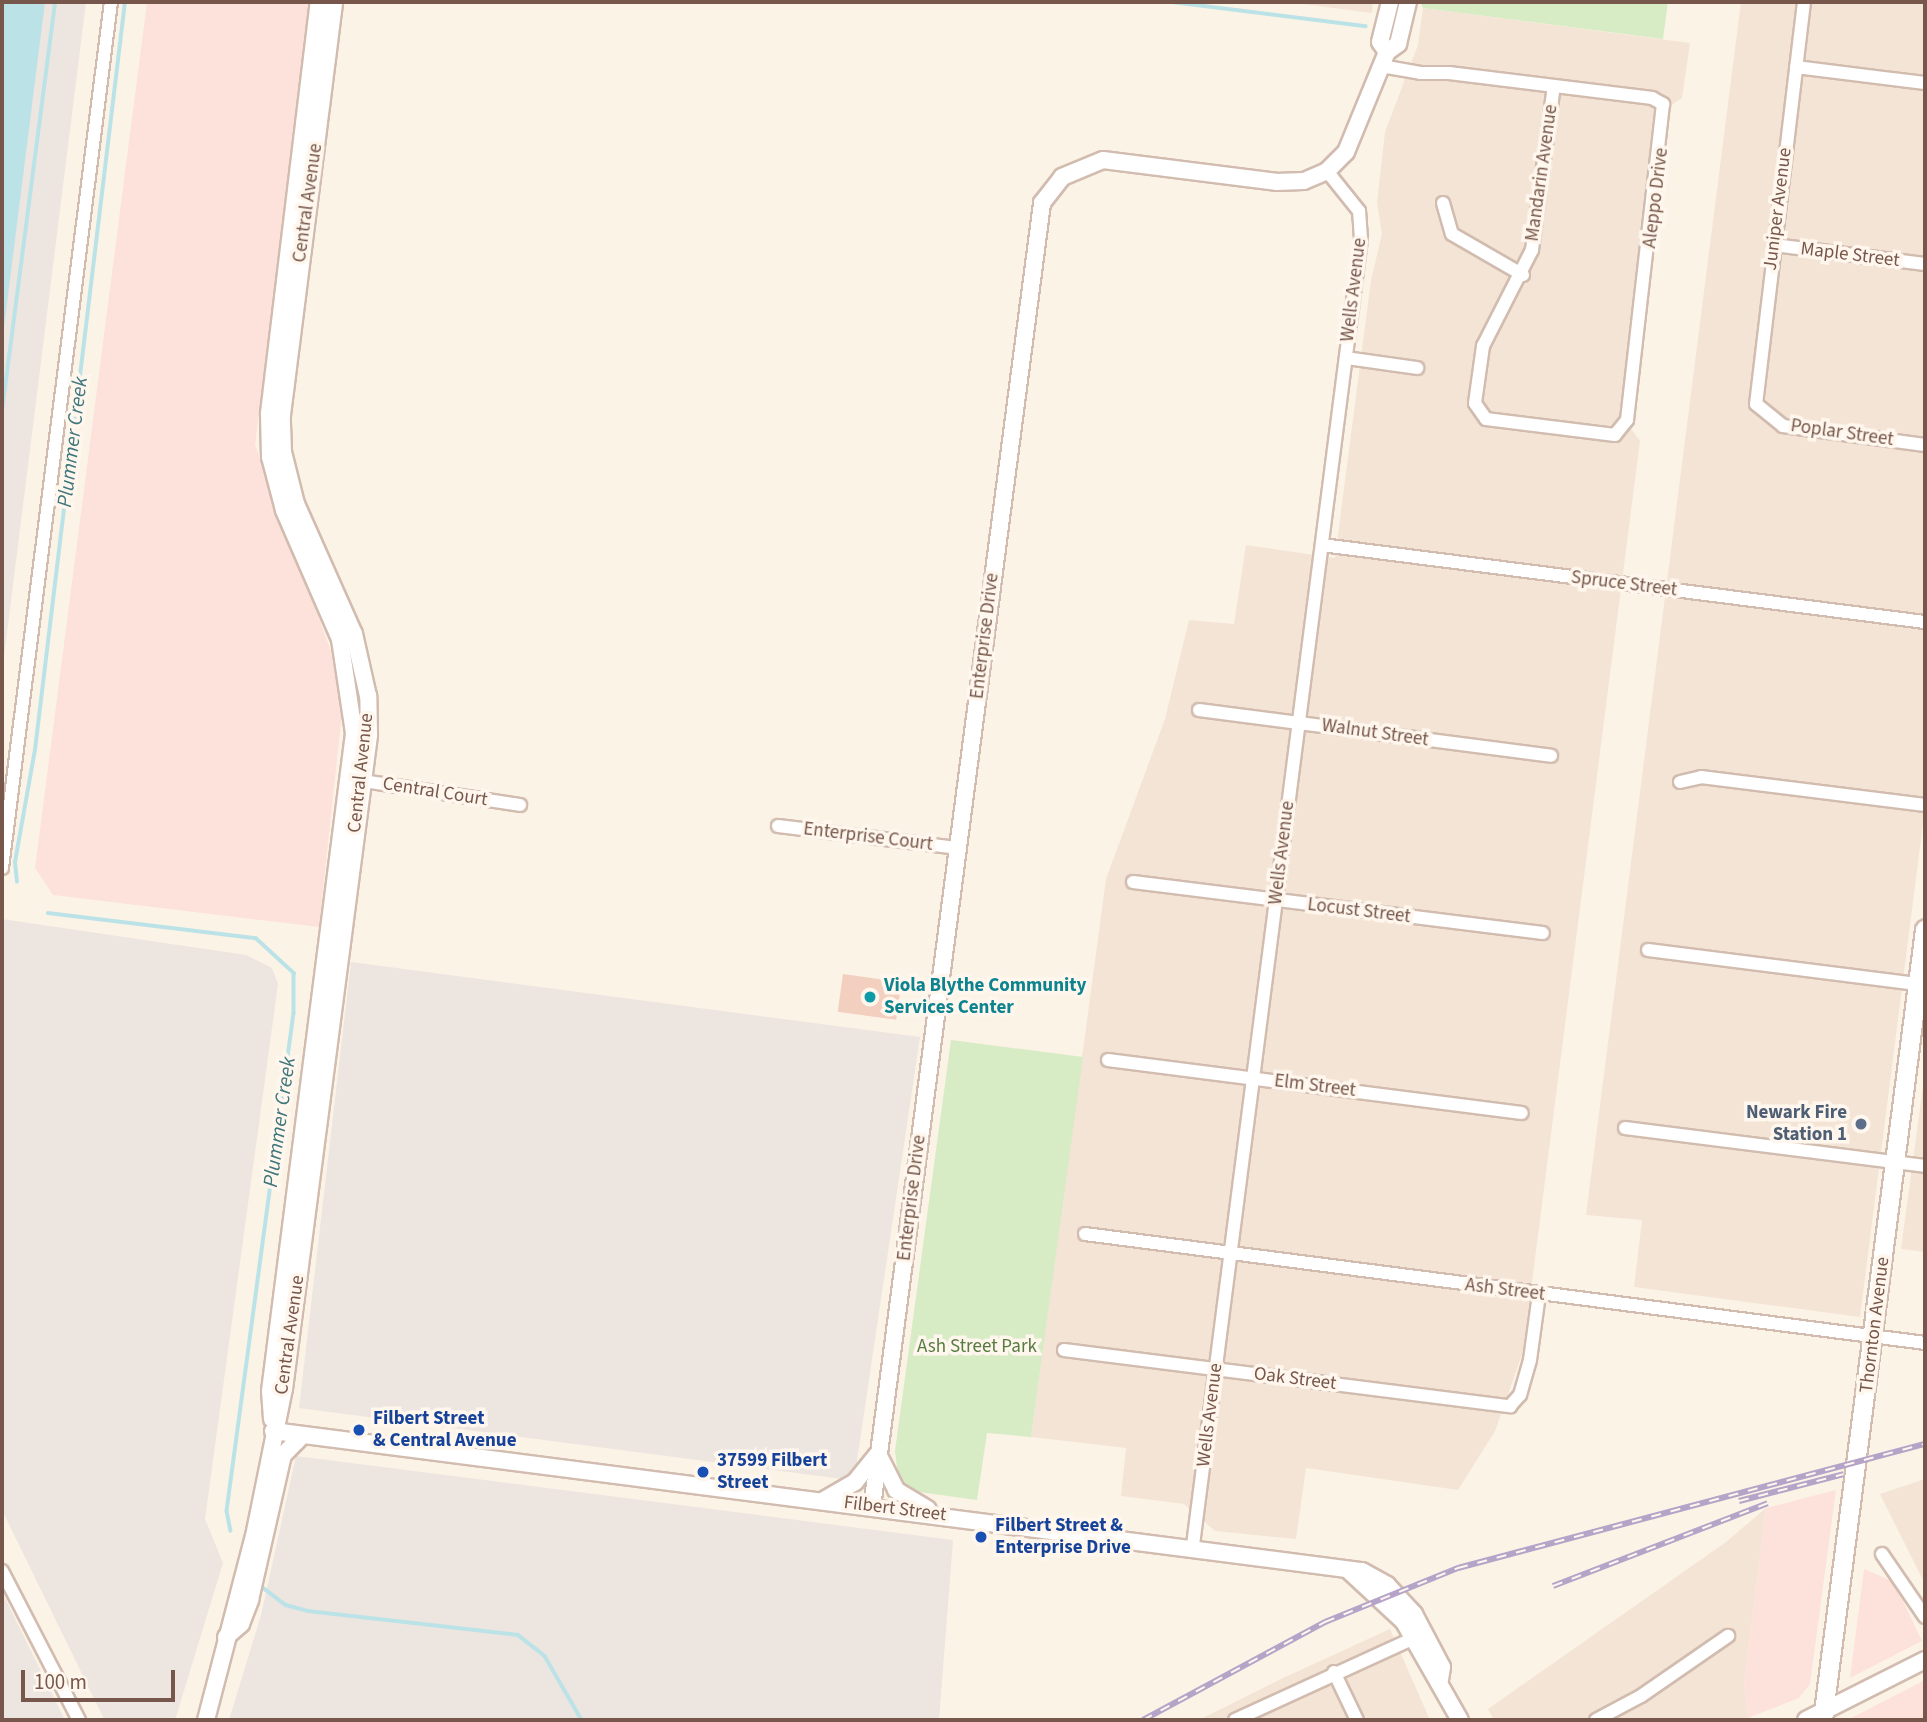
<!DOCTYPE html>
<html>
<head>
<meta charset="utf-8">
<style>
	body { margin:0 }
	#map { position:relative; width:1927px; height:1722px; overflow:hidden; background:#fcf3e7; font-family:"Source Sans 3",sans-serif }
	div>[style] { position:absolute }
	.residential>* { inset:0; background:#f4e4d5 }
	.commercial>* { inset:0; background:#fde2db }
	.industrial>* { inset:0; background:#ede5e0 }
	.green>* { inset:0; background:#d7ebc5 }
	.water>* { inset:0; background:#bbe3e7 }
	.stream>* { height:3.5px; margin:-1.75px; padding:0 1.75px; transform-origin:1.75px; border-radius:1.75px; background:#bbe3e7 }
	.building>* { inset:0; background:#f2cfbe; transform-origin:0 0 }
	.roads { filter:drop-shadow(2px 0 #d1bcaf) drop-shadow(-2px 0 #d1bcaf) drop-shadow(0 2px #d1bcaf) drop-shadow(0 -2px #d1bcaf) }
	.minor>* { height:12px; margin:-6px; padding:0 6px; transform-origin:6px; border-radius:6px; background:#fff }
	.tertiary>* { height:16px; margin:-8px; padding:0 8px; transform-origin:8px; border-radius:8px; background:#fff }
	.secondary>* { height:18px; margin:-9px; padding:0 9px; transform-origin:9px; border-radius:9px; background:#fff }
	.rail>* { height:6px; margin-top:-3px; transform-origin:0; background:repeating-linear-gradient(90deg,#fff7ed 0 10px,#b5a4c7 0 20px); box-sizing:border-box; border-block:2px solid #b5a4c7 }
	.dots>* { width:19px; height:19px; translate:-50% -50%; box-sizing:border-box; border:4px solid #fff7ed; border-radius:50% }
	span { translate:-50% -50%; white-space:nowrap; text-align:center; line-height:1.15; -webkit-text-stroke:7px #fff7ed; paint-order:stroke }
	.street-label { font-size:19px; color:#77574b }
	.culture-label { font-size:19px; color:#0d838f; font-weight:700 }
	.left { translate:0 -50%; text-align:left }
	.service-label { font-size:19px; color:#4e5e75; font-weight:700 }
	.right { translate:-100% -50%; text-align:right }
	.park-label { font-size:19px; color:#577c42 }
	.transit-label { font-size:19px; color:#164399; font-weight:700 }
	.water-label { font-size:21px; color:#3e767c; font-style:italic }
	.frame { position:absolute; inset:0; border:4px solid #77574b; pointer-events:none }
	.scale { position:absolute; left:21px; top:1670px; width:154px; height:32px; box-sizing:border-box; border:4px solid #77574b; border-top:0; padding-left:9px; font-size:21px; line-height:24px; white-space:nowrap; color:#77574b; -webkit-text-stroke:5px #fff7ed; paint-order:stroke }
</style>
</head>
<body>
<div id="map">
	<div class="residential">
		<div style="clip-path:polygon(1287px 2px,1373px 2px,1372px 13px)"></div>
		<div style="clip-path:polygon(1741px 2px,1925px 2px,1925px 808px,1860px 1317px,1634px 1287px,1642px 1220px,1586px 1215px)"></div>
		<div style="clip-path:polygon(1423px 8px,1690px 43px,1682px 98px,1659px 113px,1620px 414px,1640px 441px,1523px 1352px,1495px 1431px,1458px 1490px,1306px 1468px,1296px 1539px,1215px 1531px,1184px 1504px,1121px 1496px,1126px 1448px,1031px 1437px,1106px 879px,1165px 719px,1189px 620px,1234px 624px,1246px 545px,1335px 558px,1371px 280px,1382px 234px,1377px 203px,1385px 132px,1418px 45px)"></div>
		<div style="clip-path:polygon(1925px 1071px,1925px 1252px,1901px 1249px)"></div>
		<div style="clip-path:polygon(1925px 1479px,1925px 1584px,1880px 1494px)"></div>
		<div style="clip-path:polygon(1766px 1508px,1744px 1684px,1748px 1718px,1494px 1720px,1488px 1709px,1726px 1542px)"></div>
		<div style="clip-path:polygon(1390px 1629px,1430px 1720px,1199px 1720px,1283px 1678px)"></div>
	</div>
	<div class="commercial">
		<div style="clip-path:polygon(147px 2px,310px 2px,255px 445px,331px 651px,342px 714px,319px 927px,53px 895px,35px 868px)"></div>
		<div style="clip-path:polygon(1836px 1490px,1810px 1684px,1799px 1698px,1748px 1718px,1744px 1684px,1766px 1508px)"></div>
		<div style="clip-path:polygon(1864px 1569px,1894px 1582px,1922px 1641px,1850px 1678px)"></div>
		<div style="clip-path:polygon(1925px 1680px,1925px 1720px,1850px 1720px,1851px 1718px)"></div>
	</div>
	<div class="industrial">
		<div style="clip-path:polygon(2px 2px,86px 2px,2px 673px)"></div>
		<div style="clip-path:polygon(2px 919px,246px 955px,272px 968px,278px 984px,205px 1519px,223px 1563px,175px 1720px,104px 1719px,2px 1510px)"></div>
		<div style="clip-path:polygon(351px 962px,920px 1037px,856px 1467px,842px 1479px,299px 1408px)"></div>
		<div style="clip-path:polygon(296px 1456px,953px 1540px,939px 1720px,229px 1720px,261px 1615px)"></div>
		<div style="clip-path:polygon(2px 1592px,65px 1720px,2px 1720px)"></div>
	</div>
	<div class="green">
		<div style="clip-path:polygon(1420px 2px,1668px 2px,1663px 39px,1423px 8px)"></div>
		<div style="clip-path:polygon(951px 1040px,1083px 1057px,1031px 1437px,987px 1433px,977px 1500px,912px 1491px,899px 1483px,895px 1451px)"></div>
	</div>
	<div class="water">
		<div style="clip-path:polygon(2px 2px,45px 2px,2px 343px)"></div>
	</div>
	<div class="stream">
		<div style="left:1172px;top:2px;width:195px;rotate:7.1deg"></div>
		<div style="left:2px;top:411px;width:412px;rotate:-82.6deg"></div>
		<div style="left:17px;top:882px;width:20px;rotate:-96deg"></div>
		<div style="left:15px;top:862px;width:114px;rotate:-79.9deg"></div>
		<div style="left:35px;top:750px;width:753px;rotate:-83.14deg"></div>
		<div style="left:48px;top:913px;width:209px;rotate:6.9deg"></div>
		<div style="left:256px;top:938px;width:52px;rotate:42.6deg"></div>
		<div style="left:294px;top:973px;width:40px;rotate:90deg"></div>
		<div style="left:294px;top:1013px;width:502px;rotate:97.66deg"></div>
		<div style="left:227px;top:1511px;width:20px;rotate:79deg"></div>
		<div style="left:262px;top:1587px;width:30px;rotate:37deg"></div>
		<div style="left:286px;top:1605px;width:23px;rotate:15deg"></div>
		<div style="left:308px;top:1611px;width:211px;rotate:6.5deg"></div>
		<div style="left:518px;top:1635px;width:34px;rotate:38deg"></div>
		<div style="left:545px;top:1656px;width:74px;rotate:60deg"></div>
	</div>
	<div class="building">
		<div style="left:843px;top:974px;width:59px;height:38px;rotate:8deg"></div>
	</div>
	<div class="roads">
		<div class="minor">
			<div style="left:1804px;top:2px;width:405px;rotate:96.8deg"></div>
			<div style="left:1756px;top:404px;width:35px;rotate:39deg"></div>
			<div style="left:1783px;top:426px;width:143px;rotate:7.6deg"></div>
			<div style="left:1381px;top:66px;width:40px;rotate:10deg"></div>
			<div style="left:1420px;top:73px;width:29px"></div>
			<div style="left:1449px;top:73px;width:205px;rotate:7deg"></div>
			<div style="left:1652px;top:98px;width:13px;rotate:29deg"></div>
			<div style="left:1663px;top:104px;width:318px;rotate:96.5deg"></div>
			<div style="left:1627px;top:420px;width:19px;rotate:129deg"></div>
			<div style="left:1615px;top:435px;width:130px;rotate:-172.9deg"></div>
			<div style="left:1486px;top:419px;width:19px;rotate:-125deg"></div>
			<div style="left:1475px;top:403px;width:58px;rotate:-82deg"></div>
			<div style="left:1483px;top:346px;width:108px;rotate:-63deg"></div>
			<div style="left:1532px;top:250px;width:165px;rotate:-82.4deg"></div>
			<div style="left:1796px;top:67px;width:130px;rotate:7.1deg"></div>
			<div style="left:1443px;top:203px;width:32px;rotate:74deg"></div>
			<div style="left:1452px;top:234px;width:82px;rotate:30deg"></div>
			<div style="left:1774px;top:245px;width:152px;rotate:7.2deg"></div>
			<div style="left:1346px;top:358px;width:72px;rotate:8deg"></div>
			<div style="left:1322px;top:545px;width:608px;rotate:7.28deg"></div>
			<div style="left:1199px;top:710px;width:355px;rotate:7.4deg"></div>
			<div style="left:357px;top:780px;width:165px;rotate:8.7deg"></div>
			<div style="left:1680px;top:782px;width:22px;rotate:-13deg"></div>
			<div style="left:1701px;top:777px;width:226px;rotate:7.1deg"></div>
			<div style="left:778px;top:826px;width:180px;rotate:7deg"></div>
			<div style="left:2px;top:868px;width:873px;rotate:-82.83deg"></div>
			<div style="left:1133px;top:882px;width:413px;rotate:7.1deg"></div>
			<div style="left:1648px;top:950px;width:279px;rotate:7.2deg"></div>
			<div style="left:1108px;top:1060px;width:417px;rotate:7.3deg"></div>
			<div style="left:1625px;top:1128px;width:302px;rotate:7.2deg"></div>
			<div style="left:1085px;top:1234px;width:847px;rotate:7.39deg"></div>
			<div style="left:1064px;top:1350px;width:450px;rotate:7.2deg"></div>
			<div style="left:1510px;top:1406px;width:15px;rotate:-48deg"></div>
			<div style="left:1520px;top:1395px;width:36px;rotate:-74deg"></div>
			<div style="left:1530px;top:1360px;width:67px;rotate:-82.2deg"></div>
			<div style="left:1193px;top:1545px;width:1317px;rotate:-82.67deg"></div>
			<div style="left:1361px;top:239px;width:28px;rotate:-94deg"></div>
			<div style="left:1359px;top:211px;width:51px;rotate:-128.7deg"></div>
			<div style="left:1882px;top:1554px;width:76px;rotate:55.7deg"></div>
			<div style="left:2px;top:1571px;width:168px;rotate:62.7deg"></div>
			<div style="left:1334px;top:1672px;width:53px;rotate:64.4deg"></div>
			<div style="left:1235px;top:1720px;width:197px;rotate:-24.6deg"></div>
			<div style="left:1596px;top:1720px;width:51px;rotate:-28.1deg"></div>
			<div style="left:1641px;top:1696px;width:106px;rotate:-34.6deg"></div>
		</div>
		<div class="tertiary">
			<div style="left:1387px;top:52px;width:12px;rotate:-125deg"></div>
			<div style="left:1380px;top:42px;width:41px;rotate:-76deg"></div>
			<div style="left:272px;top:1419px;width:28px;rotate:-94deg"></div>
			<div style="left:270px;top:1391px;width:663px;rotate:-82.72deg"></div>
			<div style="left:354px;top:733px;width:95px;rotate:-98.5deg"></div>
			<div style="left:340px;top:639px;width:141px;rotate:-113.5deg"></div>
			<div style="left:284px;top:510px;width:55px;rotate:-104.8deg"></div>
			<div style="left:270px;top:457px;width:44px;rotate:-91.3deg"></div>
			<div style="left:269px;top:413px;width:414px;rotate:-83.1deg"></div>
			<div style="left:273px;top:1431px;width:1098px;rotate:7.33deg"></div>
			<div style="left:1362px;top:1571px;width:29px;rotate:29deg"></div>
			<div style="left:1387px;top:1585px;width:40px;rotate:47deg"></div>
			<div style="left:1414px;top:1614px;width:60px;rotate:62.2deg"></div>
			<div style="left:1442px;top:1667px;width:13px;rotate:99deg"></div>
			<div style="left:879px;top:1456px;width:38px;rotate:63deg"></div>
			<div style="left:896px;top:1490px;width:37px;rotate:31deg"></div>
			<div style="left:824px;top:1500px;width:36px;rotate:-30deg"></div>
			<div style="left:855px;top:1482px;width:35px;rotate:-51deg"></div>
			<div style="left:872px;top:1507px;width:1315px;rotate:-82.57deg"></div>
			<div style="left:1042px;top:203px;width:33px;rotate:-52deg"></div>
			<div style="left:1062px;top:177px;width:44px;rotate:-22.5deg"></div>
			<div style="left:1103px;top:160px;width:174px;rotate:7.2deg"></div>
			<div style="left:1276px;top:182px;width:28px;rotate:-2deg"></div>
			<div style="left:1304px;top:181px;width:25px;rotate:-23deg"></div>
			<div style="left:1327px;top:171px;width:27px;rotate:-45deg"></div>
			<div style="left:1346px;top:152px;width:108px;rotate:-67.7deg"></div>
			<div style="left:1387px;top:52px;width:14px;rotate:-36deg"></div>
			<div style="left:1398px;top:44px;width:43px;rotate:-76.6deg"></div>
			<div style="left:1349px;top:1571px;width:75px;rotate:42.8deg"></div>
			<div style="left:1404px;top:1622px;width:113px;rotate:60.3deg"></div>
			<div style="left:226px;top:1637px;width:20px;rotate:-41deg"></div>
			<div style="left:241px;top:1624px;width:26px;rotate:-69deg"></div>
			<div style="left:250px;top:1600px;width:149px;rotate:-77.2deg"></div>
			<div style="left:283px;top:1455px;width:28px;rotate:-45deg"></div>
			<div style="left:206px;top:1720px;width:190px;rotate:-75.4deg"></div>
			<div style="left:254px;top:1536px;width:150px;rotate:-78.5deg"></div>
			<div style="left:284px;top:1389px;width:660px;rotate:-82.59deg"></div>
			<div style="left:369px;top:735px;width:39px;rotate:-91deg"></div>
			<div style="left:368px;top:696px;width:64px;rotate:-102.7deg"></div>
			<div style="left:354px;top:634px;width:142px;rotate:-114deg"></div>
			<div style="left:296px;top:504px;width:54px;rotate:-104deg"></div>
			<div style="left:283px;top:452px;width:37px;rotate:-92deg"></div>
			<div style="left:282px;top:415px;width:416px;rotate:-82.8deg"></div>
			<div style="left:1806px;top:1720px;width:133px;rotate:-26.8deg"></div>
		</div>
		<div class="secondary">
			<div style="left:1823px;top:1720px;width:797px;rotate:-82.64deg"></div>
		</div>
	</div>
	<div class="rail">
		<div style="left:1739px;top:1501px;width:108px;rotate:-14.4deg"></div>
		<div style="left:1553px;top:1586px;width:230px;rotate:-21.1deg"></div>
		<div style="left:1143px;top:1720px;width:207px;rotate:-28.3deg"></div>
		<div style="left:1325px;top:1622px;width:144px;rotate:-22.1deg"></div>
		<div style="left:1458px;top:1568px;width:483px;rotate:-14.9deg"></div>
	</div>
	<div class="dots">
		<div style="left:870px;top:997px;background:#0f9aa8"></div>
		<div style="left:1861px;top:1124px;background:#5c6f8a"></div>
		<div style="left:359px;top:1430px;background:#1a4fb4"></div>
		<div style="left:703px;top:1472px;background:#1a4fb4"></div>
		<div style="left:981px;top:1537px;background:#1a4fb4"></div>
	</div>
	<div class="street-label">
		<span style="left:1542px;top:173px;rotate:-82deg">Mandarin Avenue</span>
		<span style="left:1656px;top:198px;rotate:-83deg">Aleppo Drive</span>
		<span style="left:308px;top:203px;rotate:-82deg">Central Avenue</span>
		<span style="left:1778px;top:209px;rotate:-83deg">Juniper Avenue</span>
		<span style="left:1850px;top:255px;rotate:7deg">Maple Street</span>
		<span style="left:1354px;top:290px;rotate:-83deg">Wells Avenue</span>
		<span style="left:1842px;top:433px;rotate:8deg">Poplar Street</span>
		<span style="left:1624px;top:584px;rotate:7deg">Spruce Street</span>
		<span style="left:985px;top:636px;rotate:-83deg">Enterprise Drive</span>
		<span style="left:1375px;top:733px;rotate:8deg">Walnut Street</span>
		<span style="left:361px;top:773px;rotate:-84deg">Central Avenue</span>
		<span style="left:435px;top:792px;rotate:9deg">Central Court</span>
		<span style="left:868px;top:837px;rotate:7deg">Enterprise Court</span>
		<span style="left:1282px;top:853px;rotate:-83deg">Wells Avenue</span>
		<span style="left:1359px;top:911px;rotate:7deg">Locust Street</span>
		<span style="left:1315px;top:1086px;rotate:7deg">Elm Street</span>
		<span style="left:912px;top:1198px;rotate:-83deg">Enterprise Drive</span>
		<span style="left:1505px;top:1290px;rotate:7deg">Ash Street</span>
		<span style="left:1875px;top:1325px;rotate:-83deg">Thornton Avenue</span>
		<span style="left:290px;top:1335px;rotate:-82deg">Central Avenue</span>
		<span style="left:1295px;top:1379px;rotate:7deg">Oak Street</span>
		<span style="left:1210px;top:1415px;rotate:-83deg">Wells Avenue</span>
		<span style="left:895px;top:1509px;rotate:7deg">Filbert Street</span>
	</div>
	<div class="culture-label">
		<span class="left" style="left:884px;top:997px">Viola Blythe Community<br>Services Center</span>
	</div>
	<div class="service-label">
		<span class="right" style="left:1847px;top:1124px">Newark Fire<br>Station 1</span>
	</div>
	<div class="park-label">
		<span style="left:977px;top:1347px">Ash Street Park</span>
	</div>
	<div class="transit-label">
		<span class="left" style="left:373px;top:1430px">Filbert Street<br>&amp; Central Avenue</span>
		<span class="left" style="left:717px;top:1472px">37599 Filbert<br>Street</span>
		<span class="left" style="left:995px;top:1537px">Filbert Street &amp;<br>Enterprise Drive</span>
	</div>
	<div class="water-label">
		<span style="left:72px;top:442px;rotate:-83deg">Plummer Creek</span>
		<span style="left:279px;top:1122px;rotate:-82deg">Plummer Creek</span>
	</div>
	<div class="frame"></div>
	<div class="scale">100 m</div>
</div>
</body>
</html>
